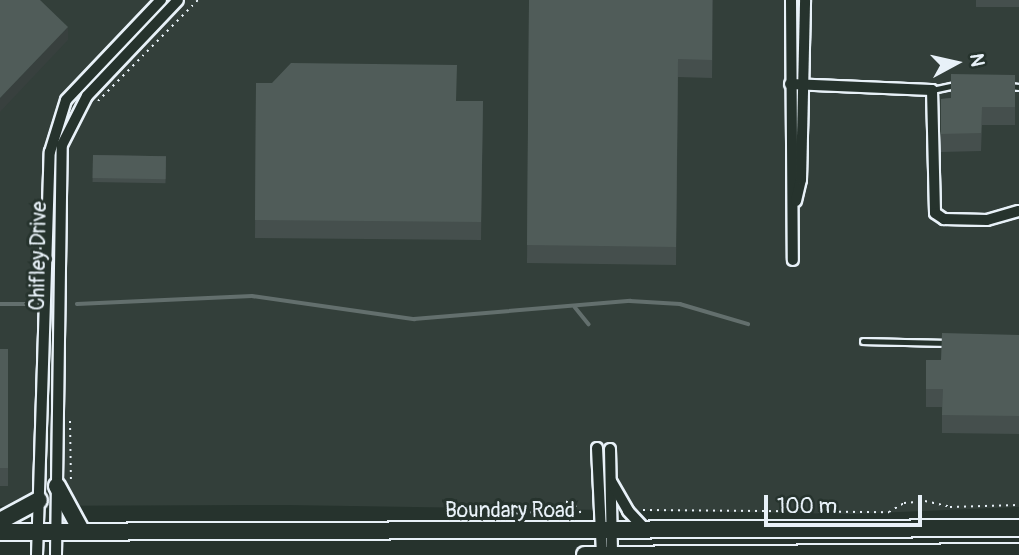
<!DOCTYPE html>
<html>
<head>
<meta charset="utf-8">
<style>
	body { margin:0 }
	#map { position:relative; width:1019px; height:555px; overflow:hidden; background:#26332d; font-family:Pangolin,sans-serif }
	div>[style] { position:absolute }
	.built>* { inset:0; background:#333f3a }
	.stream>* { height:3.5px; margin:-1.75px; padding:0 1.75px; transform-origin:1.75px; border-radius:1.75px; background:#636f6d }
	.path>* { height:2px; margin-top:-1px; transform-origin:0; background:repeating-linear-gradient(90deg,#e8f1f8 0 2px,transparent 0 7px) }
	.roads { filter:drop-shadow(2px 0 #e8f1f8) drop-shadow(-2px 0 #e8f1f8) drop-shadow(0 2px #e8f1f8) drop-shadow(0 -2px #e8f1f8) }
	.lane>* { height:5px; margin:-2.5px; padding:0 2.5px; transform-origin:2.5px; border-radius:2.5px; background:#26332d }
	.street>* { height:10px; margin:-5px; padding:0 5px; transform-origin:5px; border-radius:5px; background:#26332d }
	.primary>* { height:16px; margin:-8px; padding:0 8px; transform-origin:8px; border-radius:8px; background:#26332d }
	.wall>* { inset:0; background:#454f4d; transform-origin:0 0 }
	.shaded-wall>* { inset:0; background:#38403e }
	.building>* { inset:0; background:#505c59; transform-origin:0 0 }
	span { translate:-50% -50%; white-space:nowrap; text-align:center; line-height:1.15; -webkit-text-stroke:6px #26332d; paint-order:stroke }
	.street-label { font-size:21px; color:#e8f1f8 }
	.north { position:absolute; left:921px; top:28px; width:70px; height:70px; -webkit-text-stroke:5px #26332d; paint-order:stroke; rotate:82deg; font-size:19px; font-weight:700; line-height:28px; text-align:center; color:#e8f1f8 }
	.north::after { content:''; display:block; margin:auto; width:24px; height:32px; background:#e8f1f8; clip-path:polygon(50% 0,100% 100%,50% 72%,0 100%) }
	.scale { position:absolute; left:764px; top:495px; width:158px; height:32px; box-sizing:border-box; border:4px solid #e8f1f8; border-top:0; padding-left:9px; font-size:21px; line-height:24px; white-space:nowrap; color:#e8f1f8; -webkit-text-stroke:5px #26332d; paint-order:stroke }
</style>
</head>
<body>
<div id="map">
	<div class="built">
		<div style="clip-path:polygon(0 0,1019px 0,1019px 507px,852px 514px,287px 505px,0 506px)"></div>
	</div>
	<div class="stream">
		<div style="left:0;top:304px;width:25px"></div>
		<div style="left:77px;top:304px;width:175px;rotate:-2.6deg"></div>
		<div style="left:252px;top:296px;width:164px;rotate:8.1deg"></div>
		<div style="left:414px;top:319px;width:217px;rotate:-4.8deg"></div>
		<div style="left:630px;top:301px;width:50px;rotate:3.4deg"></div>
		<div style="left:680px;top:304px;width:71px;rotate:16.4deg"></div>
		<div style="left:575px;top:307px;width:22px;rotate:51deg"></div>
	</div>
	<div class="path">
		<div style="left:98px;top:101px;width:142px;rotate:-45.3deg"></div>
		<div style="left:70px;top:421px;width:61px;rotate:89.1deg"></div>
		<div style="left:643px;top:510px;width:246px;rotate:0.5deg"></div>
		<div style="left:889px;top:512px;width:17px;rotate:-31deg"></div>
		<div style="left:904px;top:503px;width:21px;rotate:-5deg"></div>
		<div style="left:925px;top:501px;width:26px;rotate:13deg"></div>
		<div style="left:950px;top:507px;width:69px;rotate:-1.7deg"></div>
		<div style="left:481px;top:516px;width:66px;rotate:-4.3deg"></div>
		<div style="left:547px;top:511px;width:26px;rotate:-25deg"></div>
		<div style="left:571px;top:500px;width:20px;rotate:53deg"></div>
	</div>
	<div class="roads">
		<div class="lane">
			<div style="left:1008px;top:86px;width:11px;rotate:5deg"></div>
			<div style="left:932px;top:90px;width:25px;rotate:-12deg"></div>
			<div style="left:863px;top:341px;width:83px;rotate:1.4deg"></div>
		</div>
		<div class="street">
			<div style="left:791px;top:0;width:260px;rotate:89.6deg"></div>
			<div style="left:790px;top:84px;width:142px;rotate:2.4deg"></div>
			<div style="left:932px;top:90px;width:123px;rotate:88.6deg"></div>
			<div style="left:935px;top:213px;width:11px;rotate:34deg"></div>
			<div style="left:944px;top:219px;width:43px;rotate:1.3deg"></div>
			<div style="left:987px;top:220px;width:33px;rotate:-16deg"></div>
			<div style="left:796px;top:201px;width:22px;rotate:-77deg"></div>
			<div style="left:801px;top:180px;width:180px;rotate:-88.7deg"></div>
			<div style="left:597px;top:448px;width:107px;rotate:87.3deg"></div>
			<div style="left:610px;top:449px;width:106px;rotate:88.9deg"></div>
			<div style="left:611px;top:481px;width:34px;rotate:60deg"></div>
			<div style="left:628px;top:511px;width:26px;rotate:47deg"></div>
			<div style="left:37px;top:555px;width:403px;rotate:-88.2deg"></div>
			<div style="left:50px;top:152px;width:54px;rotate:-72.9deg"></div>
			<div style="left:66px;top:100px;width:138px;rotate:-46.5deg"></div>
			<div style="left:56px;top:555px;width:410px;rotate:-89.2deg"></div>
			<div style="left:62px;top:145px;width:55px;rotate:-63deg"></div>
			<div style="left:87px;top:96px;width:132px;rotate:-46.5deg"></div>
		</div>
		<div class="primary">
			<div style="left:57px;top:486px;width:52px;rotate:61.5deg"></div>
			<div style="left:0;top:521px;width:44px;rotate:-28.3deg"></div>
			<div style="left:0;top:532px;width:1019px;rotate:-0.22deg"></div>
			<div style="left:585px;top:555px;width:434px;rotate:-0.4deg"></div>
		</div>
	</div>
	<div class="wall">
		<div style="clip-path:polygon(529px 0,713px 0,712px 78px,678px 77px,676px 265px,527px 263px)"></div>
		<div style="left:976px;top:0;width:43px;height:7px"></div>
		<div style="clip-path:polygon(1015px 75px,1015px 125px,982px 125px,981px 151px,941px 152px,941px 99px,951px 98px)"></div>
		<div style="clip-path:polygon(256px 83px,457px 101px,483px 101px,481px 240px,255px 238px)"></div>
		<div style="left:93px;top:155px;width:73px;height:27px;rotate:1deg"></div>
		<div style="clip-path:polygon(1019px 335px,1019px 434px,942px 433px,942px 407px,926px 407px,926px 360px,941px 360px)"></div>
		<div style="left:0;top:349px;width:8px;height:137px"></div>
	</div>
	<div class="shaded-wall">
		<div style="clip-path:polygon(68px 27px,68px 40px,0 112px,0 98px)"></div>
	</div>
	<div class="building">
		<div style="clip-path:polygon(0 0,40px 0,68px 27px,0 98px)"></div>
		<div style="clip-path:polygon(529px 0,712px 0,712px 60px,678px 59px,676px 247px,527px 245px)"></div>
		<div style="clip-path:polygon(291px 63px,457px 65px,456px 101px,483px 101px,481px 222px,255px 220px,256px 83px,272px 83px)"></div>
		<div style="clip-path:polygon(951px 74px,1015px 75px,1015px 107px,982px 107px,981px 133px,941px 134px,941px 99px,951px 98px)"></div>
		<div style="left:93px;top:155px;width:73px;height:23px;rotate:1deg"></div>
		<div style="clip-path:polygon(942px 333px,1019px 335px,1019px 416px,942px 415px,943px 389px,926px 389px,926px 360px,941px 360px)"></div>
		<div style="left:0;top:349px;width:8px;height:119px"></div>
	</div>
	<div class="street-label">
		<span style="left:39px;top:256px;rotate:-89deg">Chifley Drive</span>
		<span style="left:510px;top:511px">Boundary Road</span>
	</div>
	<div class="north">N</div>
	<div class="scale">100 m</div>
</div>
</body>
</html>
